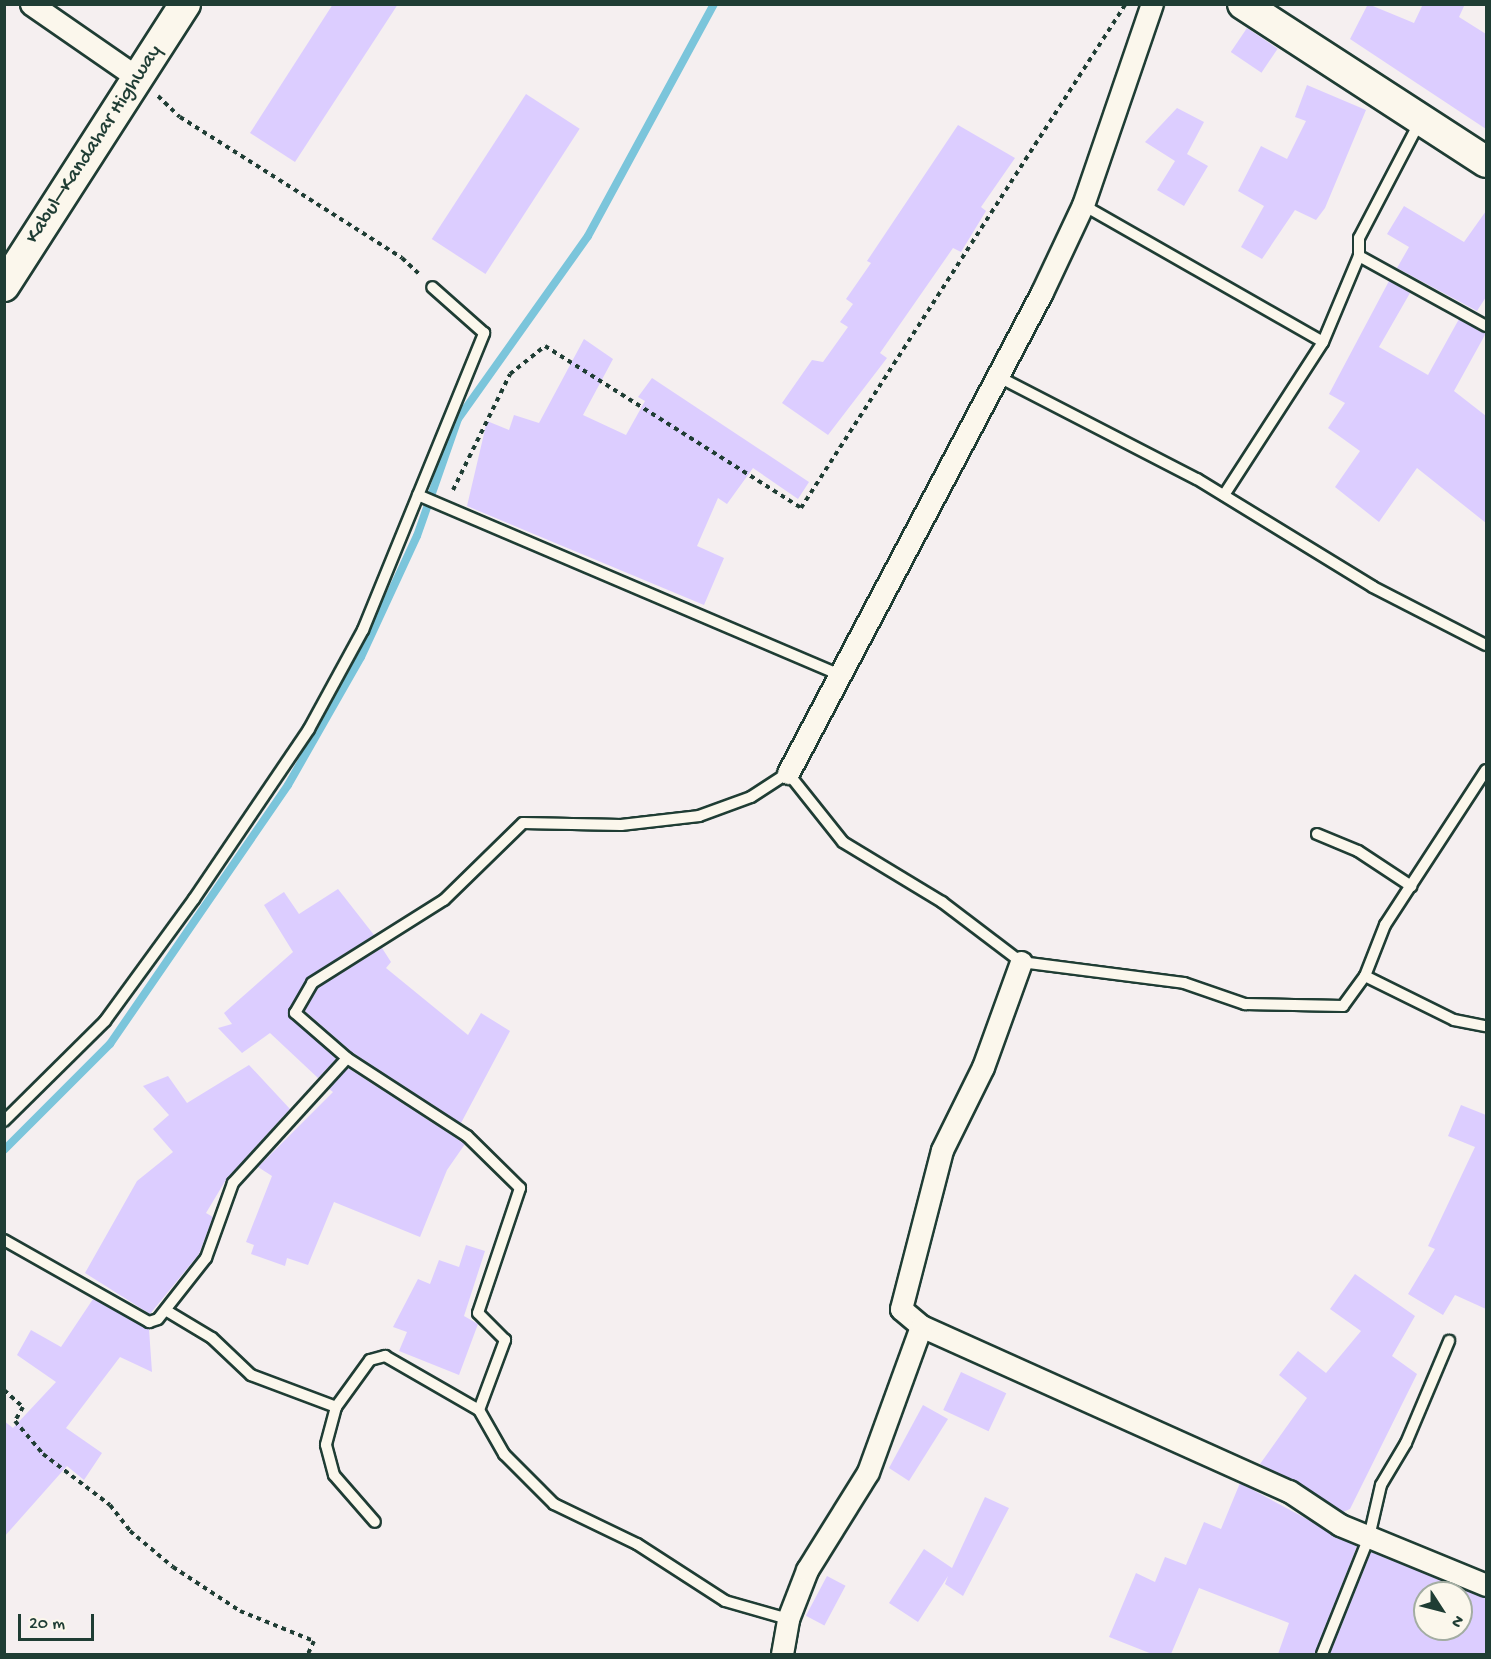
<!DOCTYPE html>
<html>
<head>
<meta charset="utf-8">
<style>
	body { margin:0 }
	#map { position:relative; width:1491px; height:1659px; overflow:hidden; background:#f5eff0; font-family:"Gochi Hand",sans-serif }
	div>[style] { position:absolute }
	.stream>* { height:8px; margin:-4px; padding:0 4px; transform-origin:4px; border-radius:4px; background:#7bc5db }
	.building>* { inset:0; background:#dccdff; transform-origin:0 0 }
	.path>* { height:4px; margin-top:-2px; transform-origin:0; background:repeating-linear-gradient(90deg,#1f3d34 0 4.5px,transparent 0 9px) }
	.roads { filter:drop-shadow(2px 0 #1f3d34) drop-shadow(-2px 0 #1f3d34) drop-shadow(0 2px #1f3d34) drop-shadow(0 -2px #1f3d34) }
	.lane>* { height:10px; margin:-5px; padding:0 5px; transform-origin:5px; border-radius:5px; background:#fbf7ec }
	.street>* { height:21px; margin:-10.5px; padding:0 10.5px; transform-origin:10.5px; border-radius:10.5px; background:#fbf7ec }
	.secondary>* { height:30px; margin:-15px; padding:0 15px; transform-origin:15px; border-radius:15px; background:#fbf7ec }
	span { translate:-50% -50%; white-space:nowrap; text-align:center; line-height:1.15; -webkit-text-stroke:4.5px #fbf7ec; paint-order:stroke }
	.street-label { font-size:21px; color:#1f3d34 }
	.frame { position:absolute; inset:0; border:6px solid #1f3d34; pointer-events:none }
	.north { position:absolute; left:1413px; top:1581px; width:60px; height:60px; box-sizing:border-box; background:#fbf7ec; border:2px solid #a3ada2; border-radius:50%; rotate:126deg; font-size:16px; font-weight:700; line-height:24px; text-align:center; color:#1f3d34 }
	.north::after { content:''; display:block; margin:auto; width:21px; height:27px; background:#1f3d34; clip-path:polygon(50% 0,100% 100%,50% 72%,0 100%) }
	.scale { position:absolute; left:18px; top:1614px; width:76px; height:27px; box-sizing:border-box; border:3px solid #1f3d34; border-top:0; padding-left:8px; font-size:18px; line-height:21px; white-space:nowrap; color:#1f3d34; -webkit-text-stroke:4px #fbf7ec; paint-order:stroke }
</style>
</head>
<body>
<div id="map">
	<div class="stream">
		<div style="left:4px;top:1150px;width:150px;rotate:-45deg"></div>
		<div style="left:110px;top:1044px;width:314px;rotate:-55.5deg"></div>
		<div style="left:288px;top:785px;width:147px;rotate:-60.3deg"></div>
		<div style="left:361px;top:657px;width:133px;rotate:-65.2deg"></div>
		<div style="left:417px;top:536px;width:124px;rotate:-70.7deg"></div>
		<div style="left:458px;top:419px;width:224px;rotate:-54.6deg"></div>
		<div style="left:588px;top:236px;width:264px;rotate:-61.5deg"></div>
	</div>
	<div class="building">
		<div style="clip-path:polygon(333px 4px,398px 4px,295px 162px,250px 133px)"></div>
		<div style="clip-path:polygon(1368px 4px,1414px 23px,1423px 4px,1465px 4px,1459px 17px,1486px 34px,1486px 129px,1350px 39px)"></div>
		<div style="left:1247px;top:28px;width:37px;height:29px;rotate:34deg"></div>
		<div style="clip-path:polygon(1307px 85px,1366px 110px,1325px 208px,1316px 220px,1295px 210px,1262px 259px,1241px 247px,1264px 206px,1238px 191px,1261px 146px,1287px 159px,1306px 121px,1295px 117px)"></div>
		<div style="left:526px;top:94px;width:64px;height:173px;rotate:33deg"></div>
		<div style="clip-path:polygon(1177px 108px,1204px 122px,1187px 154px,1208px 166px,1184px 206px,1157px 190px,1175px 161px,1145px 142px)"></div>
		<div style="clip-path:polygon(958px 125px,1015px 158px,981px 207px,986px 211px,961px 252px,953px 248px,880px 353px,887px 358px,828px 435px,782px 403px,812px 360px,823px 362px,848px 327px,840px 322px,853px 304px,846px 299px,871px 263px,867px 261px)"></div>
		<div style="clip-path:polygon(1404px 206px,1464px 242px,1486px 211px,1486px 297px,1477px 311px,1397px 268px,1409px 247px,1387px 234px)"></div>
		<div style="clip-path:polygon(1389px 281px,1410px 293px,1379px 347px,1428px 375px,1459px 319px,1486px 333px,1454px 391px,1486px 416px,1486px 523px,1417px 468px,1379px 522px,1335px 487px,1360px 451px,1328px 428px,1345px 403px,1329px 394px)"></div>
		<div style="clip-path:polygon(584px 339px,613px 359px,583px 415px,626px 435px,645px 401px,638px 397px,652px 378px,809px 482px,798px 499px,753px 468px,727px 504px,718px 498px,697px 546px,724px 558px,704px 605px,467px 506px,487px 421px,509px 430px,514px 415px,539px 423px)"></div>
		<div style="clip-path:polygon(338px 889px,374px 935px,308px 977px,288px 1013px,336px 1059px,318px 1078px,270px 1033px,242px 1053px,218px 1028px,232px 1024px,224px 1013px,293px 952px,264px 905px,284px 892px,299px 914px)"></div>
		<div style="clip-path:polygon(382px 948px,391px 962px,386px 968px,468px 1035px,481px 1013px,510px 1031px,461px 1123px,352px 1052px,305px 1011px,318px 988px)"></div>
		<div style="clip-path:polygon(249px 1065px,290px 1109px,227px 1178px,206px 1213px,213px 1217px,199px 1254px,150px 1314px,85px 1273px,137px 1181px,173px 1152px,153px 1129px,169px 1115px,143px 1086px,168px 1076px,187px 1103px)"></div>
		<div style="clip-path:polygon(348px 1068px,465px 1144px,447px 1170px,420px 1237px,334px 1202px,308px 1265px,287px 1258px,285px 1266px,251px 1254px,254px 1245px,246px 1242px,272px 1176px,258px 1167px,333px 1092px,329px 1089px)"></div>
		<div style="clip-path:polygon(1461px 1105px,1486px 1115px,1486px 1309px,1455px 1295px,1443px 1315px,1408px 1294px,1435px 1249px,1428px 1246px,1475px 1147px,1448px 1136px)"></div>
		<div style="clip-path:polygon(466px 1245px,485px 1251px,464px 1316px,478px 1324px,459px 1375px,399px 1351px,407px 1332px,393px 1327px,418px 1279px,430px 1284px,439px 1260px,459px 1267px)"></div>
		<div style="clip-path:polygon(1355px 1274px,1415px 1316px,1392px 1356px,1417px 1374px,1350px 1509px,1343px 1512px,1260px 1464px,1307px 1398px,1279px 1375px,1298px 1351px,1326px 1373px,1361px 1331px,1330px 1309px)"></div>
		<div style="clip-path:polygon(93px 1299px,149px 1329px,152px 1372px,120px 1357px,66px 1428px,102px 1453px,84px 1480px,67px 1466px,4px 1537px,4px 1421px,13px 1428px,56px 1382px,17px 1355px,31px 1330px,61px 1347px)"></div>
		<div style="left:961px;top:1372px;width:50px;height:42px;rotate:25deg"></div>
		<div style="clip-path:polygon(923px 1405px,948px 1419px,909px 1481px,889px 1468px)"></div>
		<div style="clip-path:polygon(1240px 1483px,1357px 1546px,1315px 1654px,1278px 1654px,1289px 1623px,1199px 1588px,1171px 1654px,1152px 1654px,1109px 1637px,1136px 1573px,1155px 1582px,1165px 1557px,1186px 1565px,1204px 1522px,1221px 1529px)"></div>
		<div style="clip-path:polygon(985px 1497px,1009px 1508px,963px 1596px,945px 1584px,948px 1576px,918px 1622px,889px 1603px,924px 1549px,952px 1568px)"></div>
		<div style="clip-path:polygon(evenodd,1371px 1552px,1486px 1598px,1486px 1654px,1330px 1654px,1371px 1552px,1425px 1593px,1461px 1593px,1461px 1629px,1425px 1629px,1425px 1593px)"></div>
		<div style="left:827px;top:1576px;width:21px;height:45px;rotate:28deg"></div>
	</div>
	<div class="path">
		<div style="left:158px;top:96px;width:30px;rotate:44deg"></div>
		<div style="left:180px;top:117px;width:263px;rotate:32.4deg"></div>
		<div style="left:402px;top:258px;width:26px;rotate:43deg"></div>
		<div style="left:453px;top:490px;width:129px;rotate:-63.8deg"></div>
		<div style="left:510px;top:374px;width:45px;rotate:-38.7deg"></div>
		<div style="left:545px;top:346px;width:303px;rotate:32.3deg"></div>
		<div style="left:801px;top:508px;width:598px;rotate:-57.21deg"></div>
		<div style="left:4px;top:1390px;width:25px;rotate:42deg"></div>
		<div style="left:23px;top:1407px;width:16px;rotate:120deg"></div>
		<div style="left:15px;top:1421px;width:43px;rotate:49.7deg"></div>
		<div style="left:43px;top:1454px;width:84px;rotate:37.3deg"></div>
		<div style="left:110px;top:1505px;width:33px;rotate:52deg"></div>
		<div style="left:130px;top:1531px;width:56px;rotate:39.9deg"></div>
		<div style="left:173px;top:1567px;width:80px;rotate:33.3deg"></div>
		<div style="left:240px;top:1611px;width:80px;rotate:22.1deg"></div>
		<div style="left:314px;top:1641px;width:14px;rotate:115deg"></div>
	</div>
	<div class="roads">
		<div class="lane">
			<div style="left:1083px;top:205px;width:276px;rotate:29.7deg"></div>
			<div style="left:1359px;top:256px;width:145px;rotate:28.9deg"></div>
			<div style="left:1001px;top:378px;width:220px;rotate:27.3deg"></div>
			<div style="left:1197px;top:479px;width:206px;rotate:31.5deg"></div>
			<div style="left:1373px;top:587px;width:127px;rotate:27.2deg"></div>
			<div style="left:418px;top:495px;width:460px;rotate:23.1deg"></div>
			<div style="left:1224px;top:495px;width:182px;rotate:-57.1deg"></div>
			<div style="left:1323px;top:342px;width:93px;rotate:-67.3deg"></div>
			<div style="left:1359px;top:256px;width:18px;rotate:-90deg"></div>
			<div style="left:1359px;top:238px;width:130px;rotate:-62.4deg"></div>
			<div style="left:1317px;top:834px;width:44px;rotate:22.5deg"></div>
			<div style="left:1358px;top:851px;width:64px;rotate:33.4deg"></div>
			<div style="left:1365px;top:976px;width:55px;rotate:-68.6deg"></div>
			<div style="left:1385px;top:925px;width:185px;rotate:-56.9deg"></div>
			<div style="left:4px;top:1121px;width:142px;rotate:-44.7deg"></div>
			<div style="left:105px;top:1021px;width:151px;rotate:-53.9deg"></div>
			<div style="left:194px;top:899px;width:205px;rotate:-55.9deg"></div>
			<div style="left:309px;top:729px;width:113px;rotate:-61.4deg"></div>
			<div style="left:363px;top:630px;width:321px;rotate:-67.8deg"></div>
			<div style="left:484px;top:333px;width:69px;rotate:-138.5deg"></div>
			<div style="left:4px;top:1240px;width:167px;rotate:29.5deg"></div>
			<div style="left:149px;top:1322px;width:9px;rotate:-18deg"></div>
			<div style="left:158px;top:1319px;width:78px;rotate:-51.8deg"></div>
			<div style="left:206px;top:1258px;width:80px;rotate:-70.2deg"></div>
			<div style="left:233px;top:1183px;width:169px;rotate:-47.6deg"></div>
			<div style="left:167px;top:1311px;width:52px;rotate:31deg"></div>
			<div style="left:212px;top:1338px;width:54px;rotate:43.5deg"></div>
			<div style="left:251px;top:1375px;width:91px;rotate:20.6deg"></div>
			<div style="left:336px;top:1407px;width:58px;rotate:-54.1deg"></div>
			<div style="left:370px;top:1360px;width:16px;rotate:-15deg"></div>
			<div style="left:385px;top:1356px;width:108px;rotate:29.9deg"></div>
			<div style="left:479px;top:1410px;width:51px;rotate:60.4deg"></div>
			<div style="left:504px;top:1454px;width:71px;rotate:45deg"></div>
			<div style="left:554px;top:1504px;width:92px;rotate:25.7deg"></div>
			<div style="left:637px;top:1544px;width:105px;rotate:32.9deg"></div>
			<div style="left:725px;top:1601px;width:66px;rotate:15.9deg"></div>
			<div style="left:336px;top:1407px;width:39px;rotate:105deg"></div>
			<div style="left:326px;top:1445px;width:31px;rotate:75deg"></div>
			<div style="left:334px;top:1475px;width:62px;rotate:48.9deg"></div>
			<div style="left:479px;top:1410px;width:75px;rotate:-69.6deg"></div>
			<div style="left:505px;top:1340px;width:38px;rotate:-135deg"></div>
			<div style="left:478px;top:1313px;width:132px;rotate:-71.4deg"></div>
			<div style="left:520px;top:1188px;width:74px;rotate:-135.5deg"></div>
			<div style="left:467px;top:1136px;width:143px;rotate:-147deg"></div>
			<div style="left:347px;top:1058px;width:69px;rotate:-139.1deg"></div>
			<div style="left:295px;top:1013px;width:34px;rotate:-60deg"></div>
			<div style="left:312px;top:983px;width:156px;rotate:-32.2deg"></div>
			<div style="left:444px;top:900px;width:110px;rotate:-44.3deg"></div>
			<div style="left:523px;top:823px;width:98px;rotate:1.2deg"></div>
			<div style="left:621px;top:825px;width:79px;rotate:-6.6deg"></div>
			<div style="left:699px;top:816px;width:55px;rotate:-20.1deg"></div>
			<div style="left:751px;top:797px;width:44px;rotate:-33deg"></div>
			<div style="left:788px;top:773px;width:88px;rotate:51.4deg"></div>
			<div style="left:843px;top:842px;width:116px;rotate:31.2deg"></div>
			<div style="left:942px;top:902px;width:99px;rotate:37.2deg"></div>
			<div style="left:1021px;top:962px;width:164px;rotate:7.3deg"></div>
			<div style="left:1184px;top:983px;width:65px;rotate:19deg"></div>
			<div style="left:1245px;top:1004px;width:98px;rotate:1.2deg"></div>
			<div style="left:1343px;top:1006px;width:37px;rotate:-54deg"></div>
			<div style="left:1365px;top:976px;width:99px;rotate:26.3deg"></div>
			<div style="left:1454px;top:1020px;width:33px;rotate:11deg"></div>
			<div style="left:1322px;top:1654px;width:126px;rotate:-68.1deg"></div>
			<div style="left:1369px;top:1537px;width:53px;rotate:-77deg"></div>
			<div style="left:1381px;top:1485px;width:49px;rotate:-59.2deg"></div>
			<div style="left:1406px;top:1443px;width:111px;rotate:-67.1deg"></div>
		</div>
		<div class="street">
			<div style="left:31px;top:4px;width:130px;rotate:34.7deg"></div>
			<div style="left:788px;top:773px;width:544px;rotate:-62.16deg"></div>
			<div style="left:1042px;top:292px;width:96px;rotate:-64.8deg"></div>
			<div style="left:1083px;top:205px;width:213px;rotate:-71.1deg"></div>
			<div style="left:1021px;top:962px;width:112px;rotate:109.9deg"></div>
			<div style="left:983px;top:1067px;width:93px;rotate:116.3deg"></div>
			<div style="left:942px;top:1150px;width:164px;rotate:104.5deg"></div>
			<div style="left:901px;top:1309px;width:26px;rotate:40deg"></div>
			<div style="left:921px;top:1326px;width:403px;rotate:24.2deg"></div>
			<div style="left:1289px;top:1491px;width:61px;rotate:33.7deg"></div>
			<div style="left:1340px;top:1525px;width:158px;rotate:22.3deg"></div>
			<div style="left:782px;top:1654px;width:36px;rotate:-80deg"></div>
			<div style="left:788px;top:1619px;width:53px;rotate:-68.8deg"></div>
			<div style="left:807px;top:1570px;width:115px;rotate:-58.1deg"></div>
			<div style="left:868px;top:1472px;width:155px;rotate:-70deg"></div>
		</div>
		<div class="secondary">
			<div style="left:1243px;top:4px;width:290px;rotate:33deg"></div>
			<div style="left:4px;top:286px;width:335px;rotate:-57.3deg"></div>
		</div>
	</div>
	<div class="street-label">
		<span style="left:95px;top:145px;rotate:-57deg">Kabul–Kandahar Highway</span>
	</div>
	<div class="frame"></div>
	<div class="north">N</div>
	<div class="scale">20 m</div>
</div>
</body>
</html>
